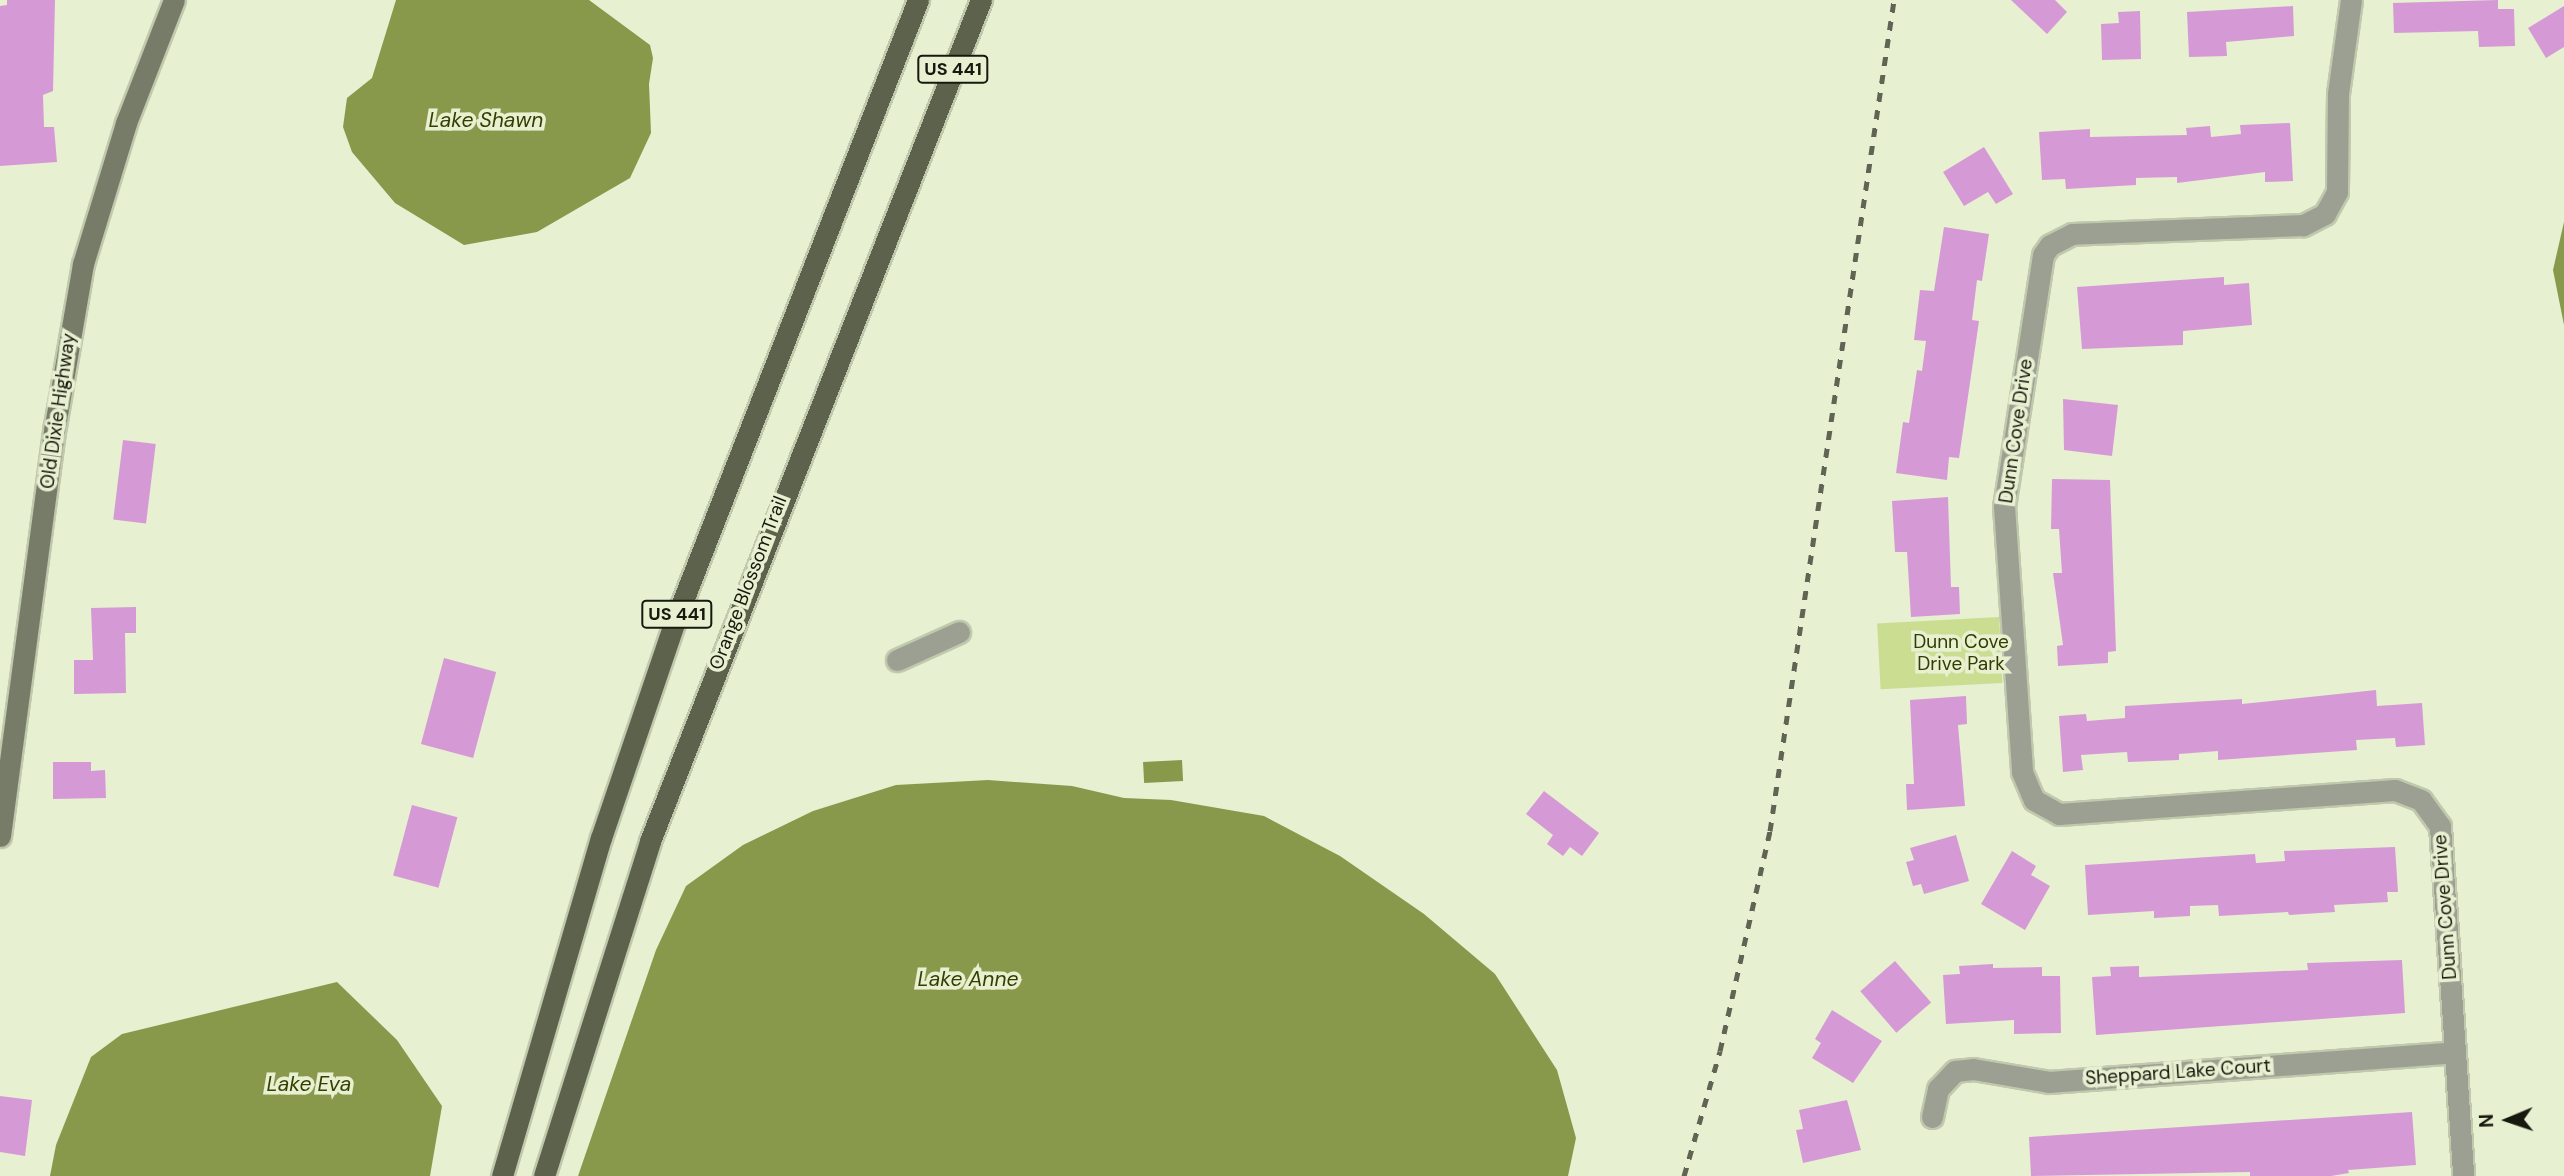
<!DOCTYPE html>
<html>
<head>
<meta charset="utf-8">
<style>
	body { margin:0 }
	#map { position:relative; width:2564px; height:1176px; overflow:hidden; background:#e7f0d0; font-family:"DM Sans",sans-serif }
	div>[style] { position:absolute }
	.green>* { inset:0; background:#cadd91; transform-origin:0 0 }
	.water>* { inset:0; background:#88994c; transform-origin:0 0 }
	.building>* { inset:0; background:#d59ad6; transform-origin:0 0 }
	.roads { filter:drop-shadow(2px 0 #c1c9ad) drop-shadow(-2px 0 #c1c9ad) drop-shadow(0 2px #c1c9ad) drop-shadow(0 -2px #c1c9ad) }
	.street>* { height:21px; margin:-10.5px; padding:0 10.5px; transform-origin:10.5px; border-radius:10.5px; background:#9ca093 }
	.secondary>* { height:21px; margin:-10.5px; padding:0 10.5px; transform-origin:10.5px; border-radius:10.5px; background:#777c69 }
	.primary>* { height:21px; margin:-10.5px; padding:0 10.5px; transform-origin:10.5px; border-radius:10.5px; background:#5c624b }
	.rail>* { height:5px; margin-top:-2.5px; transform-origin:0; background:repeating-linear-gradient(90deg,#606553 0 9px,transparent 0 18px) }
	span { translate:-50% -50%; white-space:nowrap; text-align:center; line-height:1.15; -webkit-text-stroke:7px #e7f0d0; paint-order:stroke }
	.shield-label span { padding:2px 5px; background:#e7f0d0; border:2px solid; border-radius:5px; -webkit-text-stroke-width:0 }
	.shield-label { font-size:18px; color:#16190e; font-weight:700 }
	.street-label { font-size:19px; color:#16190e }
	.park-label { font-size:19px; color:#323c00 }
	.water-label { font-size:21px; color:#343e00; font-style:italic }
	.north { position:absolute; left:2473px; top:1085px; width:70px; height:70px; -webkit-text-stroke:5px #e7f0d0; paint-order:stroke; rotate:268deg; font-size:19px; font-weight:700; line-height:28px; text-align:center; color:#16190e }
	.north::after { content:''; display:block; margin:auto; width:24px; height:32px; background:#16190e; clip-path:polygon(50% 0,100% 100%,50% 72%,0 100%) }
</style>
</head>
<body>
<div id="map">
	<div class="green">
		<div style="left:1999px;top:617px;width:66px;height:122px;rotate:87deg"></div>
	</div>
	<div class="water">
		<div style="clip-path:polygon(396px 0,589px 0,650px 45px,653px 58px,649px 84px,651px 133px,630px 178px,537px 232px,464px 245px,395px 203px,352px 152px,343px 127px,347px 98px,372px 78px)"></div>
		<div style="clip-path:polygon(2564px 222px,2564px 325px,2553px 270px)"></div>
		<div style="left:1182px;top:760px;width:21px;height:39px;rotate:87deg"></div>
		<div style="clip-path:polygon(988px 780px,1072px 786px,1124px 798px,1171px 800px,1264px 816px,1340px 856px,1424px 914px,1495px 974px,1557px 1070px,1576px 1138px,1568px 1176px,578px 1176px,656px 950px,686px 886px,743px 845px,813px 811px,896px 785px)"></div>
		<div style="clip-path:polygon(337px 982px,397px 1040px,442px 1106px,430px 1176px,50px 1176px,56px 1145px,91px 1057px,122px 1034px)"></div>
	</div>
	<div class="building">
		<div style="clip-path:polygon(7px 0,55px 0,53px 91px,43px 95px,44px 127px,54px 127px,57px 162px,0 166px,0 6px,7px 5px)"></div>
		<div style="clip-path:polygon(2011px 0,2055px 0,2067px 12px,2047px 34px)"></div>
		<div style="clip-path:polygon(2498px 0,2498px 9px,2514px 9px,2515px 46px,2479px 47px,2478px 31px,2394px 33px,2393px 3px)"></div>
		<div style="clip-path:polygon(2293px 6px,2294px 36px,2226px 42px,2227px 56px,2189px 57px,2187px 12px)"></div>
		<div style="clip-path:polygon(2564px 6px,2564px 47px,2546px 58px,2528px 28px)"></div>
		<div style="clip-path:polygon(2140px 11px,2141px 59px,2102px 60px,2101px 24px,2119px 23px,2118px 12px)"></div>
		<div style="clip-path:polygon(2290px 123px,2293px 181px,2265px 182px,2265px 172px,2177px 183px,2177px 177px,2136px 178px,2136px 185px,2066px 189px,2065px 179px,2042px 180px,2039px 132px,2090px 129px,2090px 137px,2187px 135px,2186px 128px,2210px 126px,2211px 137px,2241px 134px,2240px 125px)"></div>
		<div style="clip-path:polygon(1984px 147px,2013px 194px,1996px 204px,1988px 192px,1964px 206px,1943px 172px)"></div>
		<div style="clip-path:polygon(1944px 227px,1989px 234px,1982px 281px,1977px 280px,1972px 320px,1979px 321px,1959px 458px,1949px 457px,1947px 480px,1896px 473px,1903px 422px,1909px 423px,1917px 370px,1922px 371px,1926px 341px,1914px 340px,1920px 290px,1934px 291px)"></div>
		<div style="clip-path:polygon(2224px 277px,2224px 285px,2249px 283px,2252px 325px,2183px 331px,2183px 345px,2082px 349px,2077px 287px)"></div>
		<div style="clip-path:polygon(2063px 399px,2118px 405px,2112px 456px,2064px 450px)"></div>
		<div style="left:123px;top:440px;width:33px;height:80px;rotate:7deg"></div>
		<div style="clip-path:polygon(2052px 479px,2110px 480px,2116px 651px,2108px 652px,2108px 663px,2058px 666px,2057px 646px,2063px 645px,2053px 573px,2062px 573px,2059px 529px,2051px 529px)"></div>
		<div style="clip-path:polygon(1948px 497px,1951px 587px,1959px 587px,1960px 614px,1911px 617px,1907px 552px,1895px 552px,1892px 501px)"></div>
		<div style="clip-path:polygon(136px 607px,136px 633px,125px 633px,126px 693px,74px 694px,74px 660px,93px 660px,91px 608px)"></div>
		<div style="left:444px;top:658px;width:54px;height:89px;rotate:15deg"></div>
		<div style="clip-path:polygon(2376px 690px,2377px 706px,2422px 703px,2425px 745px,2396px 747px,2395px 738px,2356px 740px,2357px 750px,2218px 760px,2218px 751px,2179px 754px,2179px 760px,2128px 762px,2127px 752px,2081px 755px,2083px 770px,2063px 772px,2059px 716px,2086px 714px,2087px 721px,2125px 718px,2125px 706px,2242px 699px,2242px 704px)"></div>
		<div style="clip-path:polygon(1966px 696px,1967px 724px,1958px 725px,1965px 806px,1907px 810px,1906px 784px,1914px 784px,1910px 700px)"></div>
		<div style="clip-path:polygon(53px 762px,91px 762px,91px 771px,105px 770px,106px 798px,53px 799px)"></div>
		<div style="clip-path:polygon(1544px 791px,1599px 833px,1582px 856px,1570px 847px,1563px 856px,1547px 844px,1553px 835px,1526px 814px)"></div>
		<div style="left:412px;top:805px;width:47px;height:73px;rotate:15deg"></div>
		<div style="clip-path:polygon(1956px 835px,1969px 881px,1924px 894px,1921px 884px,1913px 886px,1906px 862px,1914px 860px,1910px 848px)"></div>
		<div style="clip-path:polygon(2395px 847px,2398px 892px,2387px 892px,2388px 902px,2334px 905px,2335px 912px,2289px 915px,2288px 912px,2219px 916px,2218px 905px,2190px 906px,2190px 916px,2154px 918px,2154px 911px,2088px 915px,2085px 865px,2255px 854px,2256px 863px,2285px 861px,2284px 851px)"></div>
		<div style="clip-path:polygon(2012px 851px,2036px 866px,2031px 875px,2050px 886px,2025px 930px,1981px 904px)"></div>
		<div style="clip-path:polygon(2402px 960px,2405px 1013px,2096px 1035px,2092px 977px,2111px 976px,2110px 967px,2139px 966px,2139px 977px,2308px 970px,2307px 963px)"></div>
		<div style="left:1895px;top:961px;width:55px;height:46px;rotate:49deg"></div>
		<div style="clip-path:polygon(1993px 964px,1993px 968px,2042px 967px,2042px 976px,2060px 976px,2061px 1033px,2014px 1034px,2014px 1020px,1946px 1024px,1943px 975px,1960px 974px,1959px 966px)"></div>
		<div style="clip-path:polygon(1832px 1010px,1882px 1041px,1853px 1083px,1812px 1058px,1821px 1043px,1815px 1039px)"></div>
		<div style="clip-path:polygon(0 1096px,32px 1100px,25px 1156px,0 1152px)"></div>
		<div style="clip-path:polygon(1847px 1100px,1861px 1150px,1803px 1163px,1796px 1130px,1803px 1129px,1799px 1110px)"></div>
		<div style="clip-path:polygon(2412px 1112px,2416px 1165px,2348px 1170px,2349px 1173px,2331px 1176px,2250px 1176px,2250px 1172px,2031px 1176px,2029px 1137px)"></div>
	</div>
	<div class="roads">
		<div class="street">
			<div style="left:2351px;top:0;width:95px;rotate:97.9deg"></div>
			<div style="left:2338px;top:94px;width:98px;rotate:90.6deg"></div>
			<div style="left:2337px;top:192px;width:25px;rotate:119deg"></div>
			<div style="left:2325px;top:214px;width:25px;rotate:153deg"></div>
			<div style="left:2303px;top:225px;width:231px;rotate:177.8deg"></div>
			<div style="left:2072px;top:234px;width:25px;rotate:153deg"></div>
			<div style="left:2050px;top:245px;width:12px;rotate:125deg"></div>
			<div style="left:2043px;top:255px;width:254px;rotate:98.8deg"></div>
			<div style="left:2004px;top:506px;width:267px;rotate:86.1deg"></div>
			<div style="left:2022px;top:772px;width:30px;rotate:67deg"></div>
			<div style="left:2034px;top:800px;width:29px;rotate:29deg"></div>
			<div style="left:2059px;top:814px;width:337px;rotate:-4.1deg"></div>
			<div style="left:2395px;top:790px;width:28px;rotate:21deg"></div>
			<div style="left:2421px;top:800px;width:32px;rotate:54deg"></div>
			<div style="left:2440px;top:826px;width:351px;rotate:86.2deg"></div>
			<div style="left:897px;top:660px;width:68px;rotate:-24.3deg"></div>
			<div style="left:1932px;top:1117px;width:29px;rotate:-78deg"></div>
			<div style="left:1938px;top:1089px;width:25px;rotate:-47deg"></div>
			<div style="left:1955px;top:1071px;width:18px;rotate:-6deg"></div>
			<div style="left:1973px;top:1069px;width:77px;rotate:9.7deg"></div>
			<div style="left:2049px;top:1082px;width:407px;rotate:-4.2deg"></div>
		</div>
		<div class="secondary">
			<div style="left:0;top:836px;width:414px;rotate:-82.4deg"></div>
			<div style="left:55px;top:426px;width:164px;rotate:-80.2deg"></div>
			<div style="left:83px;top:264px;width:147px;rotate:-73deg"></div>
			<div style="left:126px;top:123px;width:132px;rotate:-68.7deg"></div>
		</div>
		<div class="primary">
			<div style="left:502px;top:1176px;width:352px;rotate:-73.7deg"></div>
			<div style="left:601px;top:838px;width:229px;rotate:-71.2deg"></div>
			<div style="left:675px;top:621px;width:667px;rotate:-68.63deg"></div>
			<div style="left:544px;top:1176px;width:351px;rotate:-72.4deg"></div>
			<div style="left:650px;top:841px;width:904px;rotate:-68.52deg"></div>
		</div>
	</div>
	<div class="rail">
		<div style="left:1684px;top:1176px;width:130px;rotate:-73.9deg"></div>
		<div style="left:1720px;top:1051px;width:226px;rotate:-77.2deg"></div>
		<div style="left:1770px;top:831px;width:840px;rotate:-81.51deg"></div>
	</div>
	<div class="shield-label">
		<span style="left:953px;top:69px">US 441</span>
		<span style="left:677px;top:614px">US 441</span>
	</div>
	<div class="street-label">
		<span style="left:58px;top:411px;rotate:-82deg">Old Dixie Highway</span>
		<span style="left:2016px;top:431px;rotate:-82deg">Dunn Cove Drive</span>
		<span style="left:748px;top:583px;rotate:-69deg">Orange Blossom Trail</span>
		<span style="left:2445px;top:907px;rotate:-94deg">Dunn Cove Drive</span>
		<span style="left:2178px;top:1072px;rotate:-4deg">Sheppard Lake Court</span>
	</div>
	<div class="park-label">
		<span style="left:1961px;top:653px">Dunn Cove<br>Drive Park</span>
	</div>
	<div class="water-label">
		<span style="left:486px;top:120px">Lake Shawn</span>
		<span style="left:968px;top:979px">Lake Anne</span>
		<span style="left:309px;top:1084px">Lake Eva</span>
	</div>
	<div class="north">N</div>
</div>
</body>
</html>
